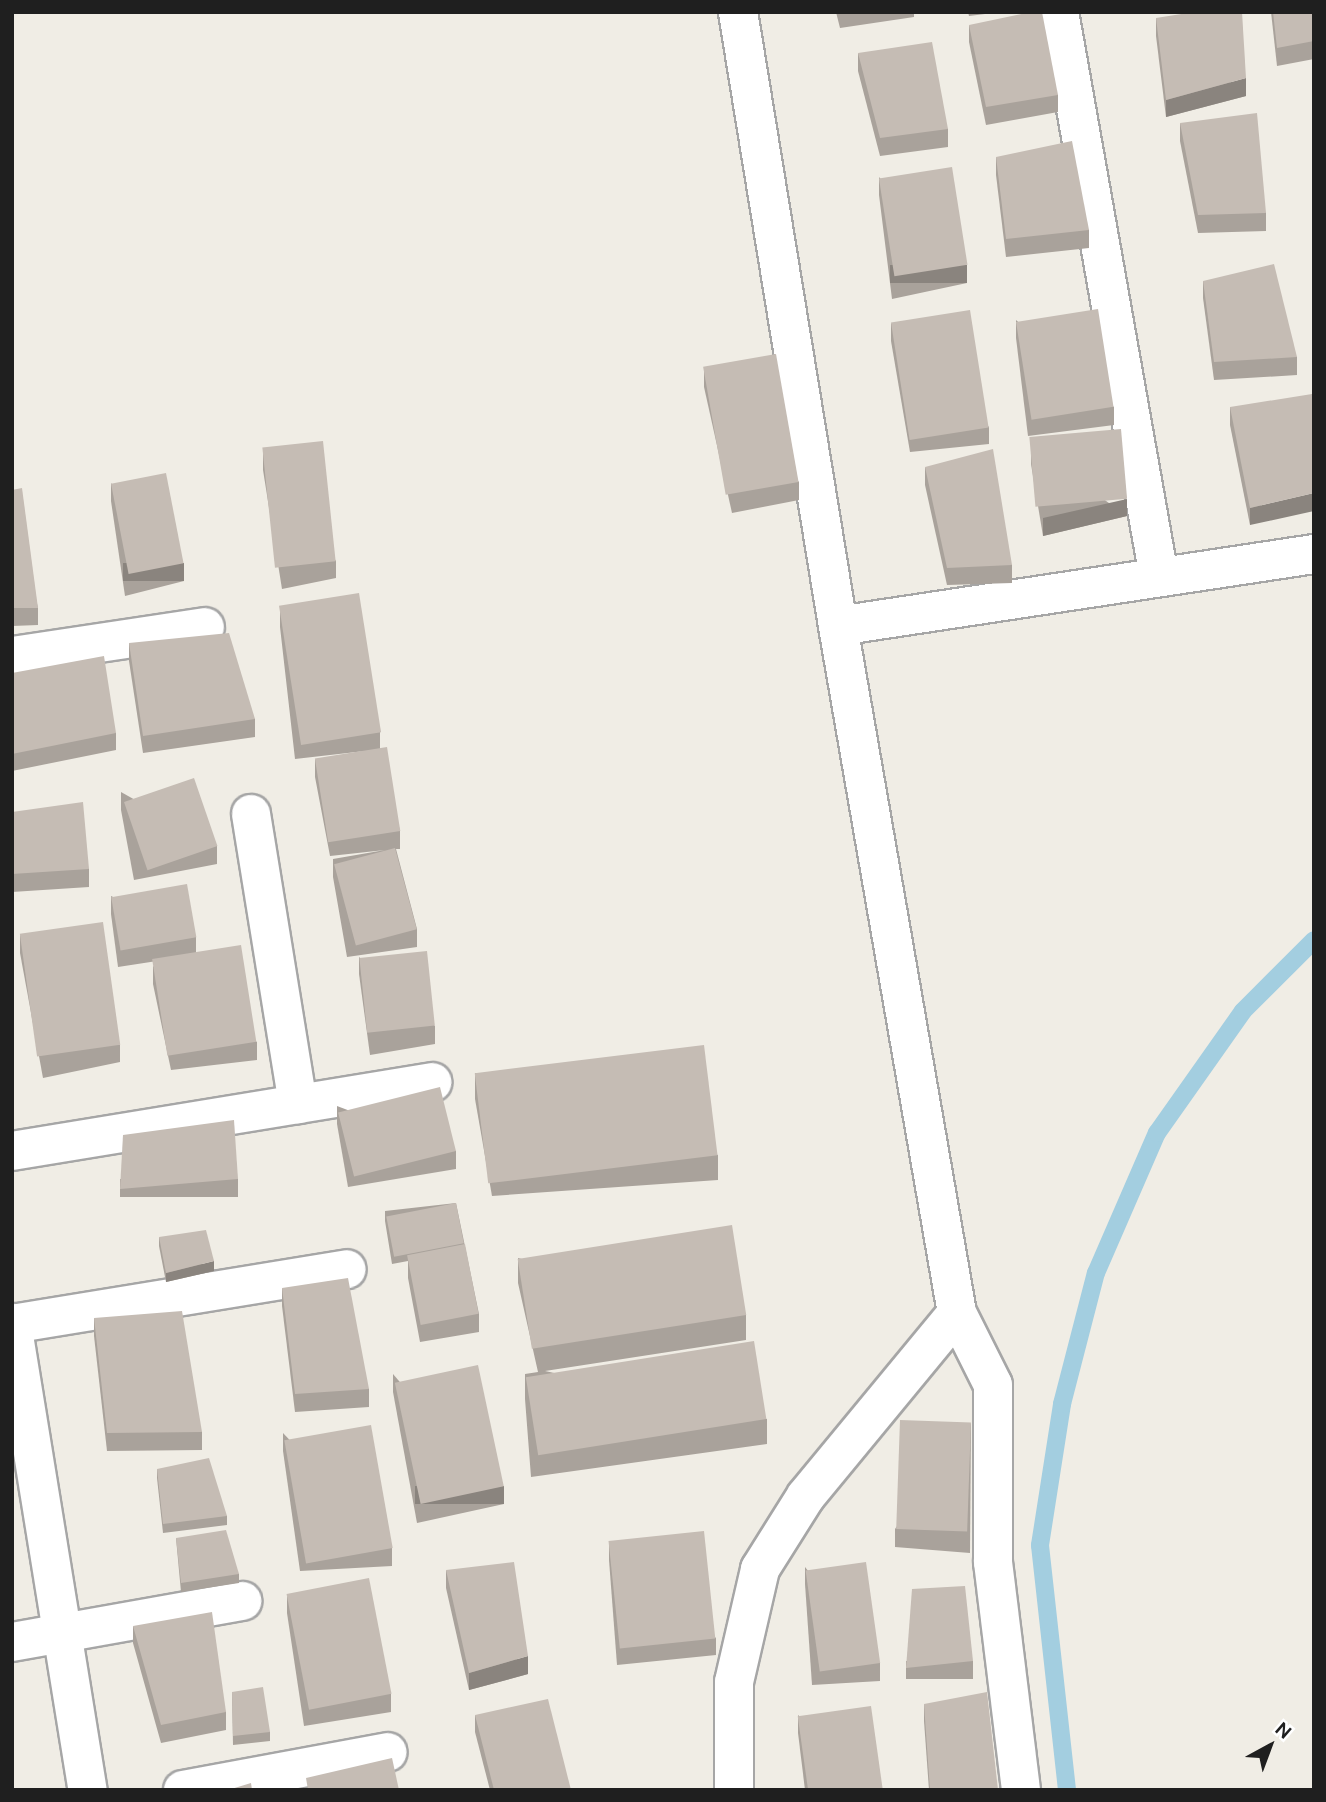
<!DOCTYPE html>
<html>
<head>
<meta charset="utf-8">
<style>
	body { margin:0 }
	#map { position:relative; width:1326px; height:1802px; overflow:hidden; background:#f0ede5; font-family:Ubuntu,sans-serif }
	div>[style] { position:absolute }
	.stream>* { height:18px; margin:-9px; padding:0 9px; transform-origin:9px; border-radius:9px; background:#a3cee0 }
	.roads { filter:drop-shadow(2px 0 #a6a6a6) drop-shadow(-2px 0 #a6a6a6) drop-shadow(0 2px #a6a6a6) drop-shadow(0 -2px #a6a6a6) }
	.minor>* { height:38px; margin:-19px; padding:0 19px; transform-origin:19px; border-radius:19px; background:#fff }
	.wall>* { inset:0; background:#a9a29b; transform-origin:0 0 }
	.shaded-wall>* { inset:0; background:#8a847e; transform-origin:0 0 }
	.building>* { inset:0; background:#c5bcb4; transform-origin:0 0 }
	span { translate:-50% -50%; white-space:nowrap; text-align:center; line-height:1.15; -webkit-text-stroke:6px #fff; paint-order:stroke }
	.frame { position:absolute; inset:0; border:14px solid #1f1f1f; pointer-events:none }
	.north { position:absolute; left:1235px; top:1711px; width:70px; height:70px; -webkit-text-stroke:5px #fff; paint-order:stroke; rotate:41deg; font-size:19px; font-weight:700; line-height:28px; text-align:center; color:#1f1f1f }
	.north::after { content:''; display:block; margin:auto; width:24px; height:32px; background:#1f1f1f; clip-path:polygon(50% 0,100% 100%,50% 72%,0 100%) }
</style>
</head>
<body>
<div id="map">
	<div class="stream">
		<div style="left:1067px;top:1790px;width:246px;rotate:-96.3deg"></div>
		<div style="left:1040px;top:1545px;width:143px;rotate:-81.1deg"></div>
		<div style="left:1062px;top:1404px;width:135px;rotate:-75.5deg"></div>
		<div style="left:1096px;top:1273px;width:153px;rotate:-66.5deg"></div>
		<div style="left:1157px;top:1133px;width:149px;rotate:-54.8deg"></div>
		<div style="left:1243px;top:1011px;width:100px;rotate:-45deg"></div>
	</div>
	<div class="roads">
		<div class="minor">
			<div style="left:1059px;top:12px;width:574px;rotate:79.96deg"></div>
			<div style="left:838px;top:626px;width:481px;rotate:-8.6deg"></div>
			<div style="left:12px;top:656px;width:195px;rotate:-8.5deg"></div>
			<div style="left:251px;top:814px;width:294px;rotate:80.8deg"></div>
			<div style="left:12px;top:1151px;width:426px;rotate:-9.3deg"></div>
			<div style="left:957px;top:1313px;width:80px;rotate:63.4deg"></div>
			<div style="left:993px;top:1385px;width:177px;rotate:90deg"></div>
			<div style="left:993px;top:1562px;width:230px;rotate:83deg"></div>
			<div style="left:12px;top:1323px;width:473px;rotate:80.8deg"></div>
			<div style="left:12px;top:1324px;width:339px;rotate:-9.3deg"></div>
			<div style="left:12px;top:1642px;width:234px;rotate:-10.1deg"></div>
			<div style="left:183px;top:1790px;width:208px;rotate:-10.5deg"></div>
			<div style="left:734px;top:1790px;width:108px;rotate:-90deg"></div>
			<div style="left:734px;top:1682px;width:116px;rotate:-77deg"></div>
			<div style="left:760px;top:1569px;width:86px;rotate:-57.8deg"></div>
			<div style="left:806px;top:1496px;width:237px;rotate:-50.5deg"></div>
			<div style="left:957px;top:1313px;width:697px;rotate:-99.83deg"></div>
			<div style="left:838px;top:626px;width:622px;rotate:-99.25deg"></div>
		</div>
	</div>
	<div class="wall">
		<div style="clip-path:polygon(836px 12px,914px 12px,914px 17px,840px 28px)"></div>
		<div style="clip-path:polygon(968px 12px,1001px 12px,969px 16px)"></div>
		<div style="clip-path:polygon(1271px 12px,1314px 12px,1314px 59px,1277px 66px)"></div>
		<div style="clip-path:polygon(1156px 18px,1246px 96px,1166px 117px,1156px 36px)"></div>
		<div style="clip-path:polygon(969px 25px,1058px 95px,1058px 112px,986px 125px,969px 42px)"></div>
		<div style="clip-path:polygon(858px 53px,948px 129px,948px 147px,880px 156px,858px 71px)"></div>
		<div style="clip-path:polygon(1180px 123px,1266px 213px,1266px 231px,1198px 233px,1180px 141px)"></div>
		<div style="clip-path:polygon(996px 157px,1089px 230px,1089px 248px,1006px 257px,996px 175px)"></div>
		<div style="clip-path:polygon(879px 177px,967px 283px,892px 299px,879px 195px)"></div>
		<div style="clip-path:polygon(1203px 281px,1297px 357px,1297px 375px,1214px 380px,1203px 298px)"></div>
		<div style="clip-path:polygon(1016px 320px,1114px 407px,1114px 425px,1028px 436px,1016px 338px)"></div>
		<div style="clip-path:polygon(891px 323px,989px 427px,989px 444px,910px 452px,891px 341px)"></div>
		<div style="clip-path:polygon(704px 369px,799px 482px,799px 500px,732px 513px,704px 387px)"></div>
		<div style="clip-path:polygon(1230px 407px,1314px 412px,1250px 525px,1230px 425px)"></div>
		<div style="clip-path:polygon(1031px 447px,1127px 516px,1043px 536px,1031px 464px)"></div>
		<div style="clip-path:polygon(263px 452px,336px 561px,336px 578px,282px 589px,263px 470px)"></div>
		<div style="clip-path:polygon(925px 467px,1012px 565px,1012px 583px,947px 585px,925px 485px)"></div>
		<div style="clip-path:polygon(111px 483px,184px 581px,125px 596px,111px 501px)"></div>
		<div style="clip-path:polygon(12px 490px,38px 608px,38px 625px,12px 626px)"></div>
		<div style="clip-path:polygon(280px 609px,380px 732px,380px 749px,400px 831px,400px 849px,396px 849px,417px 929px,417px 947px,347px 957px,333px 877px,333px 859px,385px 850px,330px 856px,315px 777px,315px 760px,365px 751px,295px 759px,280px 627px)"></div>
		<div style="clip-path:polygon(129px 643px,255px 719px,255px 737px,143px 753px,129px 661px)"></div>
		<div style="clip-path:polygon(12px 673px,116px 733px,116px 750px,12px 771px)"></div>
		<div style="clip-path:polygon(121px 792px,217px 846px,217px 864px,134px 880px,121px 810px)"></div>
		<div style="clip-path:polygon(12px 812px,89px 869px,89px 887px,12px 892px)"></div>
		<div style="clip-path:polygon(111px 896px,196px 937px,196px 955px,118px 967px,111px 914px)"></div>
		<div style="clip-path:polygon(20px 935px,120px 1045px,120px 1062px,43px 1078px,20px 953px)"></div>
		<div style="clip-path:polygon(359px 957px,435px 1026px,435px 1044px,370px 1055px,359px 974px)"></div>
		<div style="clip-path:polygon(153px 966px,257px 1042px,257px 1060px,171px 1070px,153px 984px)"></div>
		<div style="clip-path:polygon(475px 1073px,718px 1155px,718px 1180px,492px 1196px,475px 1099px)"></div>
		<div style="clip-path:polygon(337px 1106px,456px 1151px,456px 1169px,348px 1187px,337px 1124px)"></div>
		<div style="left:238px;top:1179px;width:18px;height:118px;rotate:90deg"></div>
		<div style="clip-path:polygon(456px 1203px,479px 1314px,479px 1332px,420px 1342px,408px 1278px,408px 1261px,392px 1264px,385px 1221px,385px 1211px)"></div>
		<div style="clip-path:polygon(159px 1237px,214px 1271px,166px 1282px,159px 1246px)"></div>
		<div style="clip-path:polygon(518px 1258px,746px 1315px,746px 1340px,545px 1371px,767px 1419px,767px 1444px,531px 1477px,525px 1399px,525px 1374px,538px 1372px,518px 1283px)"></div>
		<div style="clip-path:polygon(282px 1288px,369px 1389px,369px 1407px,295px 1412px,282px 1306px)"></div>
		<div style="clip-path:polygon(94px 1318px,202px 1432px,202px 1450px,107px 1451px,94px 1336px)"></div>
		<div style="clip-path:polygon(393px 1374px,504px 1504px,417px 1523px,393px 1392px)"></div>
		<div style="clip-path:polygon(971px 1423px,970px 1553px,895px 1547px,895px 1529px)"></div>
		<div style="clip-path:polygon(283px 1433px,392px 1548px,392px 1566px,300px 1571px,283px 1451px)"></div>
		<div style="clip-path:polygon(157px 1469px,227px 1516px,227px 1525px,163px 1533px,157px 1478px)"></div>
		<div style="clip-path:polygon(12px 1524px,14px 1538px,14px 1556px,12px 1556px)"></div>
		<div style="clip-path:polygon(176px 1538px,239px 1574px,239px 1583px,181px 1592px)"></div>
		<div style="clip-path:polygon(609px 1542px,716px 1638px,716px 1655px,617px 1665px,609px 1560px)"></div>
		<div style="clip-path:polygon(805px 1567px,880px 1663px,880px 1681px,812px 1685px,805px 1584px)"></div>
		<div style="clip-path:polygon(446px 1570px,528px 1674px,469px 1690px,446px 1588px)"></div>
		<div style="clip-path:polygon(287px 1596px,391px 1694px,391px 1712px,304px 1726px,287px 1613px)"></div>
		<div style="clip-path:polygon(133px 1626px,226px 1712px,226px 1730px,161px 1743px,133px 1643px)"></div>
		<div style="left:973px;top:1661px;width:18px;height:67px;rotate:90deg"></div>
		<div style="clip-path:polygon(232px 1692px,270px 1732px,270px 1741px,233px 1745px)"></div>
		<div style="clip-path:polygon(924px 1704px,998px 1790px,929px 1790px,924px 1721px)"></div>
		<div style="clip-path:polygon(475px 1715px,571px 1790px,490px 1790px,475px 1732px)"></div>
		<div style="clip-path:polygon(798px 1715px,883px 1790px,805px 1790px,798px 1733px)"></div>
	</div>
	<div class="shaded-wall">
		<div style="clip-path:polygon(1246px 78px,1246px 96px,1166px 117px,1166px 100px)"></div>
		<div style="left:967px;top:265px;width:18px;height:77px;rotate:90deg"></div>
		<div style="clip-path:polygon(1314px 493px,1314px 511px,1250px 525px,1250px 508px)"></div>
		<div style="clip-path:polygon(1127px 499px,1127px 516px,1043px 536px,1043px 518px)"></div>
		<div style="left:184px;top:563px;width:18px;height:61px;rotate:90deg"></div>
		<div style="clip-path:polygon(214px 1261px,214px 1271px,166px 1282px,166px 1273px)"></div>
		<div style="left:504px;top:1486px;width:18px;height:89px;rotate:90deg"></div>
		<div style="clip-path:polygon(528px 1656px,528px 1674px,469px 1690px,469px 1673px)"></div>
	</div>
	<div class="building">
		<div style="clip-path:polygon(1031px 12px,1042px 12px,1058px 95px,986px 107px,969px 25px)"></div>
		<div style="clip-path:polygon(1194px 12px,1242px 12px,1246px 78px,1166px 100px,1156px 18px)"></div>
		<div style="clip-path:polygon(1273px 12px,1314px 12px,1314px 41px,1277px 48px)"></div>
		<div style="clip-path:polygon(932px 42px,948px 129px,880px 138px,858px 53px)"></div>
		<div style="clip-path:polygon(1257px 113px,1266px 213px,1198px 215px,1180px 123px)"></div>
		<div style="clip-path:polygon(1072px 141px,1089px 230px,1006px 239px,996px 157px)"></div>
		<div style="left:952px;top:167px;width:99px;height:74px;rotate:81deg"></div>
		<div style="clip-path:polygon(1274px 264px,1297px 357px,1214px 362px,1203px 281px)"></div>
		<div style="left:1098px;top:309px;width:99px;height:83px;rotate:81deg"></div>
		<div style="left:970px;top:310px;width:119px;height:80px;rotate:81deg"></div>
		<div style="left:776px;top:354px;width:130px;height:74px;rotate:80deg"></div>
		<div style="clip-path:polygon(1312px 394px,1314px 412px,1314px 493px,1250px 508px,1230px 407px)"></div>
		<div style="left:1121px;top:429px;width:70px;height:92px;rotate:85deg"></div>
		<div style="left:323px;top:441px;width:121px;height:61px;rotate:84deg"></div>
		<div style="clip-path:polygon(993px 449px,1012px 565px,947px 568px,925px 467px)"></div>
		<div style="left:166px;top:473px;width:92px;height:56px;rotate:79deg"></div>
		<div style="clip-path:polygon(22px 488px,38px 608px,12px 608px,12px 490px)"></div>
		<div style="left:359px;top:593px;width:141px;height:81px;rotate:81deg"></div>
		<div style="clip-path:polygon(229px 633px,255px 719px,143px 736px,129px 643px)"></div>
		<div style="clip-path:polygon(104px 656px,116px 733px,12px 754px,12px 673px)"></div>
		<div style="left:387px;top:747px;width:85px;height:73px;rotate:81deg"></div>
		<div style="left:194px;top:778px;width:72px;height:74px;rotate:71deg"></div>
		<div style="clip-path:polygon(83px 802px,89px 869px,12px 874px,12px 812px)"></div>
		<div style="left:395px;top:848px;width:84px;height:63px;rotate:75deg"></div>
		<div style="left:187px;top:884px;width:54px;height:77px;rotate:80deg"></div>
		<div style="left:103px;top:922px;width:124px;height:84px;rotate:82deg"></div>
		<div style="left:241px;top:945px;width:98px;height:90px;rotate:81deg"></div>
		<div style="left:427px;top:951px;width:75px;height:68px;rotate:84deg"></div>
		<div style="left:704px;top:1045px;width:111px;height:231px;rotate:83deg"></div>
		<div style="left:440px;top:1087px;width:66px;height:105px;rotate:76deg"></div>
		<div style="clip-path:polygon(234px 1120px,238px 1179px,120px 1189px,123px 1135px)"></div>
		<div style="left:456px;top:1203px;width:41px;height:71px;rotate:79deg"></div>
		<div style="left:732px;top:1225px;width:91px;height:217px;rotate:81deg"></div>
		<div style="clip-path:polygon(206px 1230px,214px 1261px,166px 1273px,159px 1237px)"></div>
		<div style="left:465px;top:1244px;width:71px;height:59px;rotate:79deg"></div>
		<div style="clip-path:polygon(348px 1278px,369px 1389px,295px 1394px,282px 1288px)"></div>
		<div style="clip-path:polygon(182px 1311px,202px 1432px,107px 1433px,94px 1318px)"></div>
		<div style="left:754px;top:1341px;width:79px;height:231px;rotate:81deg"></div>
		<div style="left:478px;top:1365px;width:124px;height:85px;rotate:78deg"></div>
		<div style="left:900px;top:1420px;width:71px;height:109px;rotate:2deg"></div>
		<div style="left:371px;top:1425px;width:125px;height:88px;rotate:80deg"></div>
		<div style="clip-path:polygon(209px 1458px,227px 1516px,163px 1524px,157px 1469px)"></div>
		<div style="clip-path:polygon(226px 1530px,239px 1574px,181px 1583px,176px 1538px)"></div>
		<div style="left:704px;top:1531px;width:108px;height:96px;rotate:84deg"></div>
		<div style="clip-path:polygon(514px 1562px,528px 1656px,469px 1673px,446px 1570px)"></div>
		<div style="left:866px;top:1562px;width:102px;height:61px;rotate:82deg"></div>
		<div style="left:369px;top:1578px;width:118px;height:84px;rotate:79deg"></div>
		<div style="clip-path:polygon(965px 1586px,973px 1661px,906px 1668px,912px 1589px)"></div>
		<div style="clip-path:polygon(212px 1612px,226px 1712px,161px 1725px,133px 1626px)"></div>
		<div style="clip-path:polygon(263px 1687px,270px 1732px,233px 1736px,232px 1692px)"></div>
		<div style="clip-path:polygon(987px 1692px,998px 1790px,930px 1790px,924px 1704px)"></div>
		<div style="clip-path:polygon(548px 1699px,571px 1790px,494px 1790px,475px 1715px)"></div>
		<div style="left:871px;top:1706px;width:85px;height:74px;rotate:82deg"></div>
		<div style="clip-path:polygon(392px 1758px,399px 1790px,308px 1790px,306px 1778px)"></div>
		<div style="clip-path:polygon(251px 1783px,252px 1790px,228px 1790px)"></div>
	</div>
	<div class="frame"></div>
	<div class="north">N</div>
</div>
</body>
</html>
